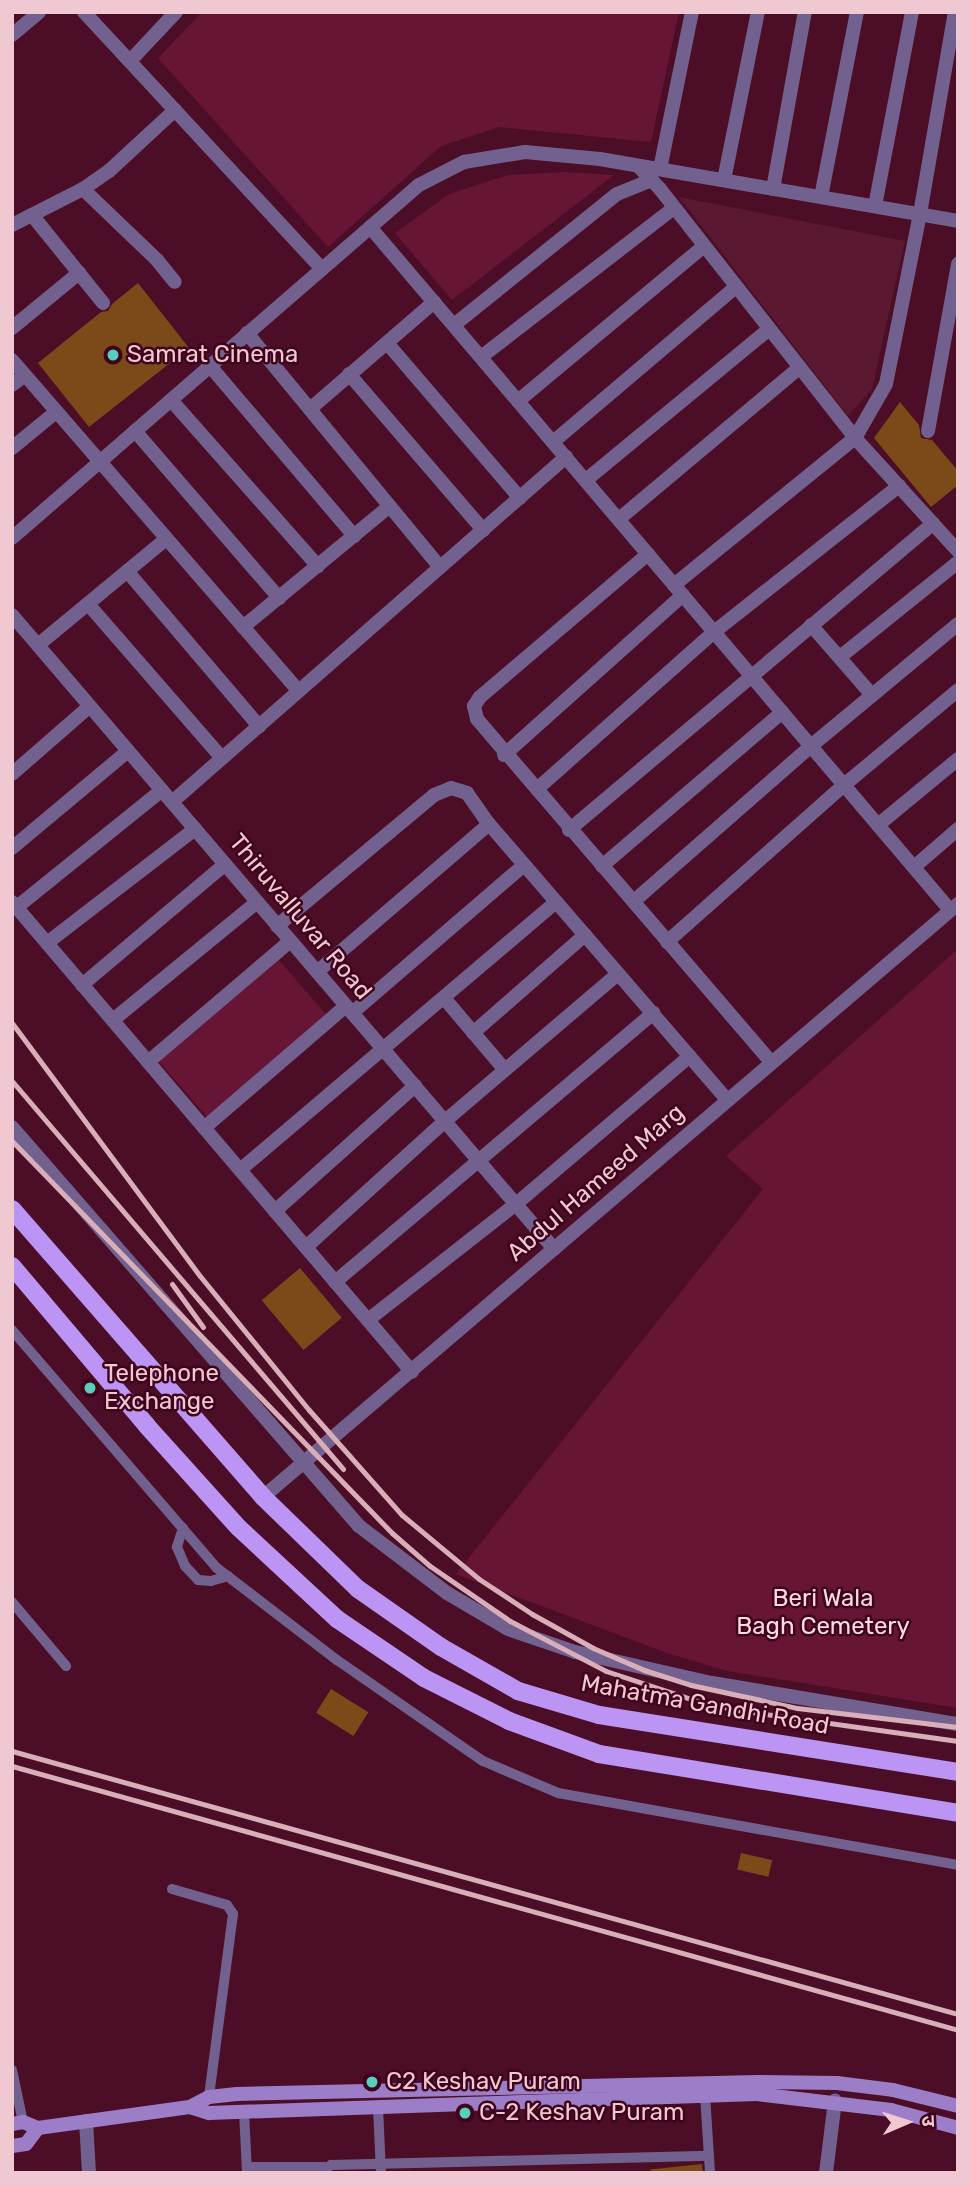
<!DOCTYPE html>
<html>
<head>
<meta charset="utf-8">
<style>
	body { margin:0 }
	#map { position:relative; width:970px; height:2185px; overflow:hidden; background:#4b0e26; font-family:Rubik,"Noto Sans Devanagari",sans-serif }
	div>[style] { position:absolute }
	.built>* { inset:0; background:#5b1831 }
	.green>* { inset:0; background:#671535; transform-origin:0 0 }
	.building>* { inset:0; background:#7c4a18; transform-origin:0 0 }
	.lane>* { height:10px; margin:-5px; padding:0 5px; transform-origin:5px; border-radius:5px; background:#72608e }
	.street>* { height:14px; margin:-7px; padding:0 7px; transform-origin:7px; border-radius:7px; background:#72608e }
	.secondary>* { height:14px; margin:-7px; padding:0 7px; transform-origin:7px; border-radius:7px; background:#9b7dc8 }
	.primary>* { height:18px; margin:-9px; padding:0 9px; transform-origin:9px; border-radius:9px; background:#bb94f4 }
	.rail>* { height:5px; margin:-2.5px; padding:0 2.5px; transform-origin:2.5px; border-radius:2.5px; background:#d8aeb9 }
	.dots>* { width:19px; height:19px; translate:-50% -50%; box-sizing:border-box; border:4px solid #3f031c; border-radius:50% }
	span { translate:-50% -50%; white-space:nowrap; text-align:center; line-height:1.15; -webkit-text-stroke:5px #3f031c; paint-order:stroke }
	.poi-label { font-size:24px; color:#efc8d1 }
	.left { translate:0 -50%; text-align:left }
	.street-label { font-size:24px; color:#efc8d1 }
	.park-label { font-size:24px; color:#fcdae2 }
	.frame { position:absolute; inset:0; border:14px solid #efc8d1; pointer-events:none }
	.north { position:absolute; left:872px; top:2087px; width:70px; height:70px; -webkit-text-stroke:5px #3f031c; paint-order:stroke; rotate:87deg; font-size:19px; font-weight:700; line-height:28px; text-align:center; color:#efc8d1 }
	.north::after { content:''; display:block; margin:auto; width:24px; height:32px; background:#efc8d1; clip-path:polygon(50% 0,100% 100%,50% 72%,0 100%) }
</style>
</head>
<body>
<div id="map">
	<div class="built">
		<div style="clip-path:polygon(679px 197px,905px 241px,872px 389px,848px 416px)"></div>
	</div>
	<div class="green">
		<div style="clip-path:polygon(202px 12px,679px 12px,651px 142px,499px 127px,441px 146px,328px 247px,158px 58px)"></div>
		<div style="clip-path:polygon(565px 172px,614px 175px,452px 300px,395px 233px,449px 194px,508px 175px)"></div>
		<div style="clip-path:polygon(958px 949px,958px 1708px,727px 1671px,667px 1653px,456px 1574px,763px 1189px,726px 1156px)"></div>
		<div style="left:277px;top:958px;width:74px;height:157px;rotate:49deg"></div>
	</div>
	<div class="building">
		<div style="clip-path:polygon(138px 283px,189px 348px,89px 427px,38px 363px,101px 312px,108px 311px,112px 304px)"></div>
		<div style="clip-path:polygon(900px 402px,919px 425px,921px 438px,932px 440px,958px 471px,958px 485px,931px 507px,874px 438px)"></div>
		<div style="left:300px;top:1268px;width:65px;height:50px;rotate:50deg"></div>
		<div style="left:331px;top:1689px;width:44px;height:28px;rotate:32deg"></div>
		<div style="left:741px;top:1853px;width:32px;height:17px;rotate:13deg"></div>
		<div style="left:702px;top:2164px;width:9px;height:52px;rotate:84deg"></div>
	</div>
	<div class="lane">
		<div style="left:12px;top:1330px;width:314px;rotate:49.3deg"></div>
		<div style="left:217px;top:1568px;width:151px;rotate:37.5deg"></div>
		<div style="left:337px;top:1660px;width:178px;rotate:34.7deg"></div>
		<div style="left:483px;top:1761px;width:82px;rotate:23.1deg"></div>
		<div style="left:558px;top:1793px;width:406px;rotate:10.2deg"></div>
		<div style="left:183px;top:1528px;width:20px;rotate:108deg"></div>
		<div style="left:177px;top:1547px;width:21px;rotate:67deg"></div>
		<div style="left:185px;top:1566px;width:19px;rotate:47deg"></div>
		<div style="left:198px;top:1580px;width:13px;rotate:4deg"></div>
		<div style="left:211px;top:1581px;width:18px;rotate:-16deg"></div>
		<div style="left:12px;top:1602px;width:84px;rotate:49.8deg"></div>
		<div style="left:172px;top:1889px;width:57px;rotate:16.2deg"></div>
		<div style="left:227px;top:1905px;width:11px;rotate:56deg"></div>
		<div style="left:233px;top:1914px;width:185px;rotate:97.5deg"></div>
		<div style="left:12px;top:2070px;width:53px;rotate:78.1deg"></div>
		<div style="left:705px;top:2095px;width:78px;rotate:86.3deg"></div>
		<div style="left:378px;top:2107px;width:66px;rotate:87.4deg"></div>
		<div style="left:244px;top:2111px;width:62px;rotate:87.2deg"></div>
		<div style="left:247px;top:2167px;width:77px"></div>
		<div style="left:321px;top:2173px;width:13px;rotate:-39deg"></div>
		<div style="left:331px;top:2165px;width:378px;rotate:-1.4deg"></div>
	</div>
	<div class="street">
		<div style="left:84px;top:12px;width:350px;rotate:47.2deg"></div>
		<div style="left:12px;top:35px;width:35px;rotate:-40deg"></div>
		<div style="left:130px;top:61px;width:67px;rotate:-46.8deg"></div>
		<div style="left:638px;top:166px;width:32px;rotate:46deg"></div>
		<div style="left:660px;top:189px;width:316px;rotate:51.9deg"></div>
		<div style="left:855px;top:438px;width:153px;rotate:47.7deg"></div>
		<div style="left:660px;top:169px;width:160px;rotate:-78.5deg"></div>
		<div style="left:724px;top:180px;width:171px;rotate:-78.6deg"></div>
		<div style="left:83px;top:189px;width:103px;rotate:43.8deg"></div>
		<div style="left:157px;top:260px;width:28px;rotate:51deg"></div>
		<div style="left:773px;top:189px;width:180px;rotate:-79.8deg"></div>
		<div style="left:821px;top:197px;width:188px;rotate:-79deg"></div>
		<div style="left:875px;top:206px;width:197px;rotate:-79.2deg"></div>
		<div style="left:32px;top:215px;width:113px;rotate:51.1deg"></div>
		<div style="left:12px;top:225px;width:80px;rotate:-26.9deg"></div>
		<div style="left:83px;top:189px;width:32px;rotate:-35deg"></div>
		<div style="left:109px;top:171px;width:90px;rotate:-42.7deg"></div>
		<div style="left:370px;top:227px;width:896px;rotate:49.66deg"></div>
		<div style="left:454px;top:325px;width:209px;rotate:-38.8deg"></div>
		<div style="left:617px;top:194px;width:38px;rotate:-22deg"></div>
		<div style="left:12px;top:328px;width:87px;rotate:-39.4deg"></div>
		<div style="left:247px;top:333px;width:303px;rotate:50.5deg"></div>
		<div style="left:387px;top:343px;width:204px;rotate:49.4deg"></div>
		<div style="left:481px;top:357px;width:244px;rotate:-37.7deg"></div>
		<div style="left:12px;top:360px;width:438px;rotate:49.1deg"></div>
		<div style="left:210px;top:366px;width:223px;rotate:49.7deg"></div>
		<div style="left:349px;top:374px;width:206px;rotate:49.3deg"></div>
		<div style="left:12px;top:385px;width:16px;rotate:-38deg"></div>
		<div style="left:171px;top:400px;width:222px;rotate:48.5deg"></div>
		<div style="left:518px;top:401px;width:242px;rotate:-39.8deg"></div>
		<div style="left:310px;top:409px;width:164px;rotate:-40.8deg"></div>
		<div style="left:135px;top:431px;width:221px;rotate:49.2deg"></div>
		<div style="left:928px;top:431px;width:170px;rotate:-79.8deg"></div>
		<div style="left:553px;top:442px;width:240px;rotate:-40.3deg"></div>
		<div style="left:12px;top:448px;width:57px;rotate:-39.3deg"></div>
		<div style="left:586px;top:480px;width:237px;rotate:-39.5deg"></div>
		<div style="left:619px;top:519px;width:235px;rotate:-40deg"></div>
		<div style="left:12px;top:538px;width:539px;rotate:-40.94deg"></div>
		<div style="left:419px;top:185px;width:51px;rotate:-27.1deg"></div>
		<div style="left:464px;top:162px;width:62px;rotate:-9.3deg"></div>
		<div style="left:525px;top:152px;width:75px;rotate:5.3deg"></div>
		<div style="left:600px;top:159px;width:363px;rotate:9.8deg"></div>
		<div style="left:648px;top:554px;width:221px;rotate:139.6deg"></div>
		<div style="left:480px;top:697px;width:11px;rotate:124deg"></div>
		<div style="left:474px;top:706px;width:13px;rotate:77deg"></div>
		<div style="left:477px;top:719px;width:452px;rotate:49.4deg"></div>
		<div style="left:127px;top:571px;width:204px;rotate:49.6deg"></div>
		<div style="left:674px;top:585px;width:233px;rotate:-39.1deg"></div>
		<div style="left:855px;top:438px;width:62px;rotate:-60.1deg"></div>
		<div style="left:886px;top:384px;width:173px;rotate:-78.7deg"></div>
		<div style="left:920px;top:214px;width:205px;rotate:-80.2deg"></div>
		<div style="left:88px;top:604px;width:204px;rotate:49deg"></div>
		<div style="left:12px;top:615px;width:834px;rotate:49.47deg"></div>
		<div style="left:811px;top:625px;width:93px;rotate:48.9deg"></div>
		<div style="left:243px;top:627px;width:190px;rotate:-39.5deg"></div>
		<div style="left:38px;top:645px;width:166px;rotate:-39.6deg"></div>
		<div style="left:840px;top:657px;width:151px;rotate:-38.8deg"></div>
		<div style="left:504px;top:755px;width:240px;rotate:-41.8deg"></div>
		<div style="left:12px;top:774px;width:103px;rotate:-41.1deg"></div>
		<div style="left:537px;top:789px;width:237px;rotate:-41.6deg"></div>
		<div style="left:714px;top:632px;width:236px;rotate:-38.3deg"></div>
		<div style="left:172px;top:802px;width:524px;rotate:-41.21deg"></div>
		<div style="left:878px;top:825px;width:104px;rotate:-39.5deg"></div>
		<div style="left:569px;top:830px;width:476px;rotate:-40.1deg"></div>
		<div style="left:12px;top:848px;width:151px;rotate:-39.9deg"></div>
		<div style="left:602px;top:866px;width:237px;rotate:-40.5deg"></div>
		<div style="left:914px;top:867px;width:58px;rotate:-40.8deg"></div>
		<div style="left:634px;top:901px;width:235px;rotate:-41.2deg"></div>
		<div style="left:811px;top:746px;width:191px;rotate:-39.7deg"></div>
		<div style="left:12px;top:902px;width:617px;rotate:49.6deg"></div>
		<div style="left:17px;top:907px;width:186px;rotate:-38.9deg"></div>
		<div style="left:277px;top:926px;width:204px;rotate:-39.8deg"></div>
		<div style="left:434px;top:795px;width:18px;rotate:-22deg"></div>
		<div style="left:451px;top:788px;width:17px;rotate:17deg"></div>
		<div style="left:467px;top:793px;width:38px;rotate:55deg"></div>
		<div style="left:489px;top:824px;width:364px;rotate:49.2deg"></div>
		<div style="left:667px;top:942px;width:237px;rotate:-41.6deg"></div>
		<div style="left:844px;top:785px;width:148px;rotate:-39.8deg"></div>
		<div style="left:47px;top:943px;width:187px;rotate:-37.6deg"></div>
		<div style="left:317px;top:972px;width:227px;rotate:-40.7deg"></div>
		<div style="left:82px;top:985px;width:187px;rotate:-40.2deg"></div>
		<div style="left:444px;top:998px;width:94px;rotate:49.7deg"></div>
		<div style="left:352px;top:1013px;width:227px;rotate:-40.7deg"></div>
		<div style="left:113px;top:1020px;width:186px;rotate:-39.3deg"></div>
		<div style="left:473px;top:1033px;width:149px;rotate:-41.2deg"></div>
		<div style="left:148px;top:1062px;width:187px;rotate:-40.4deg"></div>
		<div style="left:12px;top:1127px;width:529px;rotate:48.99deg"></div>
		<div style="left:359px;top:1526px;width:111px;rotate:37.3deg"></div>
		<div style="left:447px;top:1593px;width:71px;rotate:30.5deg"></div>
		<div style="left:508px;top:1629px;width:71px;rotate:18.9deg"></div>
		<div style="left:575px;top:1652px;width:140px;rotate:12.8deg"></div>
		<div style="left:712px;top:1683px;width:249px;rotate:9.5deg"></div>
		<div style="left:204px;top:1128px;width:187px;rotate:-40.7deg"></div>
		<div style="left:240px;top:1170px;width:414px;rotate:-40.3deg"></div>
		<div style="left:275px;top:1211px;width:188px;rotate:-41.8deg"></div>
		<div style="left:306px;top:1247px;width:188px;rotate:-42.2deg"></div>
		<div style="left:445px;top:1121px;width:227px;rotate:-40.4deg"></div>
		<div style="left:335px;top:1282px;width:417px;rotate:-40.2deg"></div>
		<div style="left:368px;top:1320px;width:188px;rotate:-38.1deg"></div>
		<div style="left:516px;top:1204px;width:228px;rotate:-40.4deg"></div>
		<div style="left:263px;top:1497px;width:914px;rotate:-40.47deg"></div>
		<div style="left:86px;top:2121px;width:52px;rotate:86.7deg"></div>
		<div style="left:826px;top:2173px;width:73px;rotate:-82.9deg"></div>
	</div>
	<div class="secondary">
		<div style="left:190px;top:2107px;width:20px;rotate:18deg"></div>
		<div style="left:209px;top:2113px;width:548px;rotate:-1.99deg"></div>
		<div style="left:757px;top:2094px;width:135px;rotate:6.8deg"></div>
		<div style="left:891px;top:2110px;width:69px;rotate:15deg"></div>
		<div style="left:12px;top:2124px;width:11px;rotate:-10deg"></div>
		<div style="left:23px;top:2122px;width:16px;rotate:22deg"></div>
		<div style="left:38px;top:2128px;width:153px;rotate:-7.9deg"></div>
		<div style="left:190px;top:2107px;width:21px;rotate:-28deg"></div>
		<div style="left:209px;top:2097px;width:28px;rotate:-6deg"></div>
		<div style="left:237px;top:2094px;width:520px;rotate:-1.32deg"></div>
		<div style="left:757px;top:2082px;width:80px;rotate:0.7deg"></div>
		<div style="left:837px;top:2083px;width:56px;rotate:7.1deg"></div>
		<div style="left:893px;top:2090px;width:67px;rotate:13.8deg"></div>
		<div style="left:12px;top:2146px;width:14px;rotate:-8deg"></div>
		<div style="left:26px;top:2144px;width:20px;rotate:-53deg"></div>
	</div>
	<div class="primary">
		<div style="left:12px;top:1209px;width:382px;rotate:48.9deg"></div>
		<div style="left:263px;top:1497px;width:132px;rotate:44.1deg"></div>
		<div style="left:358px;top:1589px;width:101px;rotate:34.9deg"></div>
		<div style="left:441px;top:1647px;width:89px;rotate:29.7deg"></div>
		<div style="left:518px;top:1691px;width:84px;rotate:16.5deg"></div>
		<div style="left:599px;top:1715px;width:363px;rotate:9deg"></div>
		<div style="left:12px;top:1266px;width:209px;rotate:49.8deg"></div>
		<div style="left:147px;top:1426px;width:137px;rotate:48deg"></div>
		<div style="left:239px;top:1528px;width:134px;rotate:42.9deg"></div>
		<div style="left:337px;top:1619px;width:105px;rotate:34.1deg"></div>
		<div style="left:424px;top:1678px;width:95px;rotate:26.8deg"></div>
		<div style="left:509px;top:1721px;width:96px;rotate:20.1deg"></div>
		<div style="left:599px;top:1754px;width:364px;rotate:9.3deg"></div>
	</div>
	<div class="rail">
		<div style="left:12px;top:1023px;width:315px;rotate:53.4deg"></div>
		<div style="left:200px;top:1276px;width:173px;rotate:50.9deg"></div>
		<div style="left:309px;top:1410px;width:140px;rotate:48.5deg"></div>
		<div style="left:402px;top:1515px;width:100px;rotate:39.7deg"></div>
		<div style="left:479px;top:1579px;width:64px;rotate:33.4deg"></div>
		<div style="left:532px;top:1614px;width:70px;rotate:29.1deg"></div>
		<div style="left:593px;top:1648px;width:56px;rotate:23.3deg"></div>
		<div style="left:644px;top:1670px;width:49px;rotate:17.7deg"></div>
		<div style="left:691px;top:1685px;width:108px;rotate:12.2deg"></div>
		<div style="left:797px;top:1708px;width:162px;rotate:6.7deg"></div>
		<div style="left:12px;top:1081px;width:510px;rotate:49.53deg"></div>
		<div style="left:12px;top:1141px;width:546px;rotate:45.89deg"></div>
		<div style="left:392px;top:1533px;width:50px;rotate:41deg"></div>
		<div style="left:430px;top:1566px;width:97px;rotate:34.5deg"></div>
		<div style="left:510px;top:1621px;width:108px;rotate:27.5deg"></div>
		<div style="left:606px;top:1671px;width:93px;rotate:18.2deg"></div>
		<div style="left:694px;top:1700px;width:44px;rotate:13.1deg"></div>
		<div style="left:737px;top:1710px;width:223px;rotate:8deg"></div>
		<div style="left:172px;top:1284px;width:53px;rotate:54.2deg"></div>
		<div style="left:12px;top:1751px;width:982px;rotate:15.54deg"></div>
		<div style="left:12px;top:1766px;width:982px;rotate:15.59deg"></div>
	</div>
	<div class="dots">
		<div style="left:113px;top:355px;background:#5acebc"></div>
		<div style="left:90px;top:1388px;background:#5acebc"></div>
		<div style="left:372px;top:2082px;background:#5acebc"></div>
		<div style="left:465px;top:2113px;background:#5acebc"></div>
	</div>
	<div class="poi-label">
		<span class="left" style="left:127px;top:355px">Samrat Cinema</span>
		<span class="left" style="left:104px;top:1388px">Telephone<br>Exchange</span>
		<span class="left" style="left:386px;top:2082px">C2 Keshav Puram</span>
		<span class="left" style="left:479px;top:2113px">C-2 Keshav Puram</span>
	</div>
	<div class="street-label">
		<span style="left:300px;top:917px;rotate:50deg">Thiruvalluvar Road</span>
		<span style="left:596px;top:1183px;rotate:-41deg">Abdul Hameed Marg</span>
		<span style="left:705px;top:1705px;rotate:10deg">Mahatma Gandhi Road</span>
	</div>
	<div class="park-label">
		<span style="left:823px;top:1613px">Beri Wala<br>Bagh Cemetery</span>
	</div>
	<div class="frame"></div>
	<div class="north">उ</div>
</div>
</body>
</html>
